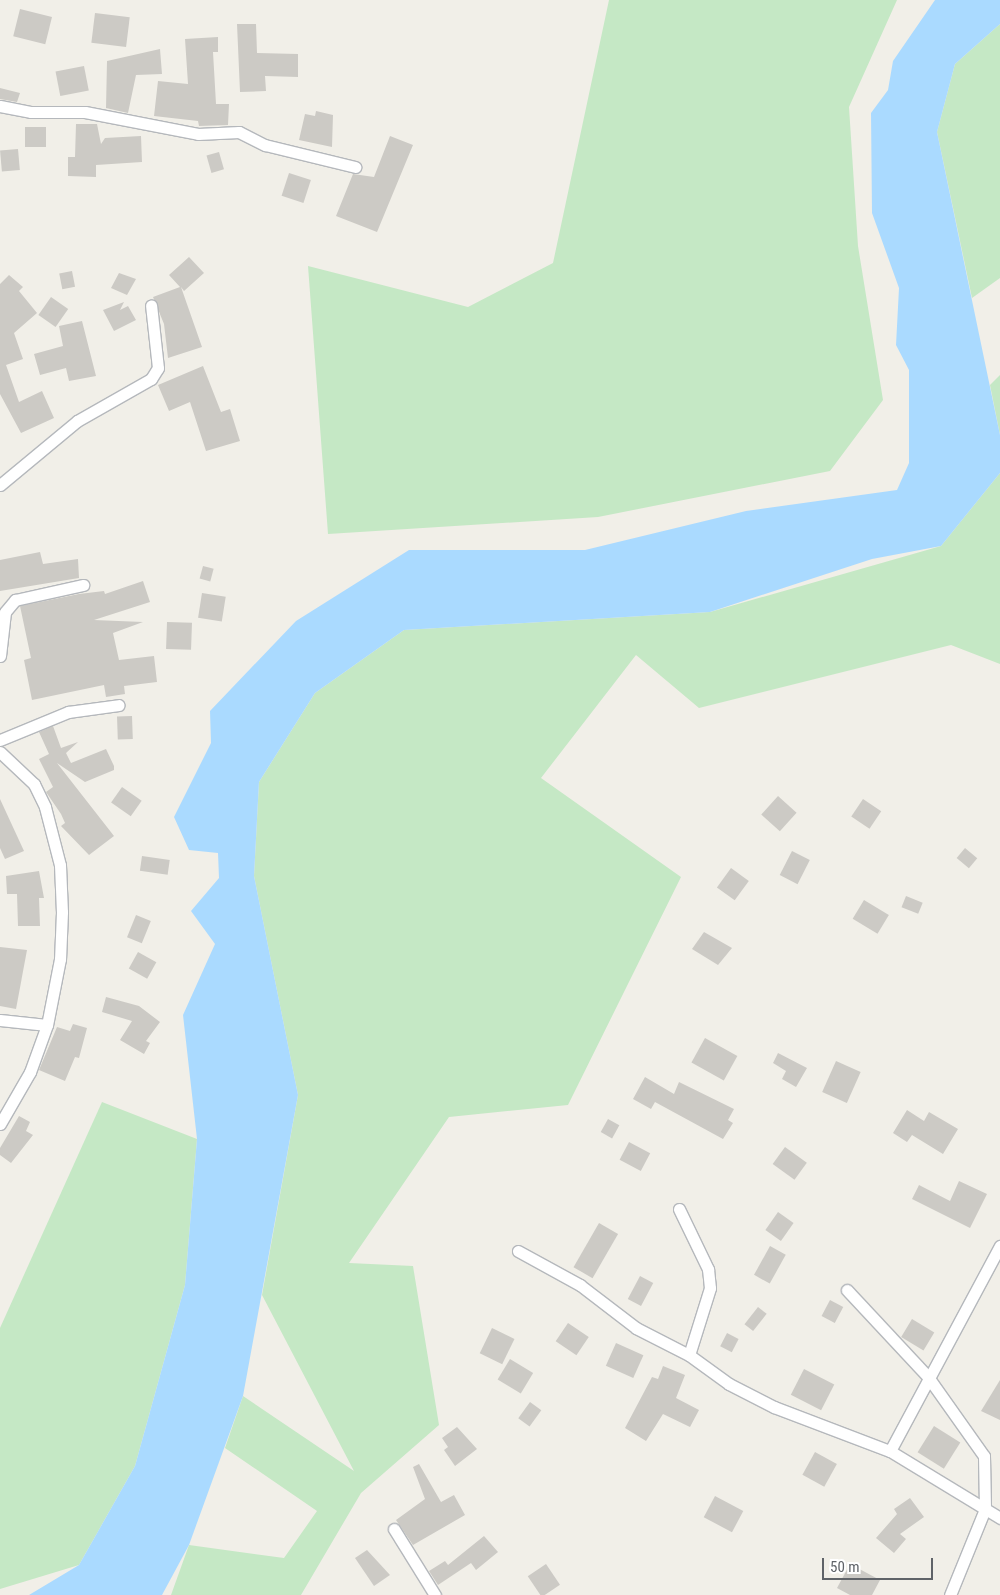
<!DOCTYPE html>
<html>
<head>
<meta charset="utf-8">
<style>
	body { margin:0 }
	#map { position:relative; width:1000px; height:1595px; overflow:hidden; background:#f1efe8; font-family:"Roboto Condensed",sans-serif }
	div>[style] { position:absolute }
	.green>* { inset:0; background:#c5e8c5 }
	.water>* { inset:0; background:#aadaff }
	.building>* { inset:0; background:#cccac5; transform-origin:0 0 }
	.roads { filter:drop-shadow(1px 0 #b5b8bc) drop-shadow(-1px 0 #b5b8bc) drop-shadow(0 1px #b5b8bc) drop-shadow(0 -1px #b5b8bc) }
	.street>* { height:11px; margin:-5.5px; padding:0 5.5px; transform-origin:5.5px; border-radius:5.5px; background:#fff }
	span { translate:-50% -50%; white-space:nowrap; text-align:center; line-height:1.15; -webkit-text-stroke:4px #fff; paint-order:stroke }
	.scale { position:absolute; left:822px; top:1558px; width:111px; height:22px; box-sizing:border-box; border:2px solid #5f6368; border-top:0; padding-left:6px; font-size:15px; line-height:18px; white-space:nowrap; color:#5f6368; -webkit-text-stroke:4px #fff; paint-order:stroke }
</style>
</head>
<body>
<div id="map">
	<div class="green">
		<div style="clip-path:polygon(609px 0,897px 0,849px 107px,858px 246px,883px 400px,830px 471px,598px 517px,328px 534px,308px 266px,468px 307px,553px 263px)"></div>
		<div style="clip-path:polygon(1000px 24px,1000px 278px,972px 298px,937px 132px,955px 64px)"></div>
		<div style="clip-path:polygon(1000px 375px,1000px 435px,990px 385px)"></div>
		<div style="clip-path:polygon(1000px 473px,1000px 664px,951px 645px,699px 708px,636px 655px,541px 778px,681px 877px,568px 1105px,449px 1117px,349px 1263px,413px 1266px,439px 1425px,361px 1493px,301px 1595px,171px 1595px,189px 1545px,284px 1558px,317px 1511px,225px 1448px,243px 1396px,354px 1471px,262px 1295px,298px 1095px,254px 876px,259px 782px,315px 693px,404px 630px,710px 612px,941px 546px)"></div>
		<div style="clip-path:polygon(102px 1102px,197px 1139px,185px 1285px,135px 1466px,79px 1565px,0 1589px,0 1328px)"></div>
	</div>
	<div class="water">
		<div style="clip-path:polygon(935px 0,1000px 0,1000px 24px,955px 64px,937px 132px,1000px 435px,1000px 473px,941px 546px,872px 559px,710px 612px,404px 630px,315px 693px,259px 782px,254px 876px,298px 1095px,243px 1396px,189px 1545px,162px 1595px,29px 1595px,79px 1565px,135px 1466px,185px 1285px,197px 1139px,183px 1015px,215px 944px,191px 911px,219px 878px,218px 853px,189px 850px,174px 817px,211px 743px,210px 711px,296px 621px,409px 550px,585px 550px,746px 511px,897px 490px,909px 463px,909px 370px,896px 345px,899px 288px,872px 213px,871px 113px,888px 90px,893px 61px)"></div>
	</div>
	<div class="building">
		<div style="left:20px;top:9px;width:33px;height:28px;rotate:14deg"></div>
		<div style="left:95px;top:13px;width:35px;height:30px;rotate:7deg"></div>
		<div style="clip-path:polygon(237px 24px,256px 24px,257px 53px,298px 54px,298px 77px,265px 76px,266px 91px,240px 92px)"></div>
		<div style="clip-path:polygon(218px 37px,218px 52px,213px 52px,216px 104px,229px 104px,228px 125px,199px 126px,198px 121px,154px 116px,158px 81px,188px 84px,185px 39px)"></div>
		<div style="clip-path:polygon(160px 49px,162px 74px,136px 75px,128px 113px,106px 108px,107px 61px)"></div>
		<div style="left:84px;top:66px;width:25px;height:29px;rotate:79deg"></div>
		<div style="clip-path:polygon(0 88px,20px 93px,17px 102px,0 99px)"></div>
		<div style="clip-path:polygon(316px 111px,333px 115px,332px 147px,299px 140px,305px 114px,315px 116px)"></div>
		<div style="clip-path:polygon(76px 124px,97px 124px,101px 144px,105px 138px,141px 136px,142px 162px,96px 165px,96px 177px,68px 176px,68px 157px,75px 157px)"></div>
		<div style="left:46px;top:127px;width:20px;height:21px;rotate:90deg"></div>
		<div style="clip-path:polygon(390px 136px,413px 145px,377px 232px,336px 216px,353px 174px,374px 177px)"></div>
		<div style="left:18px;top:149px;width:21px;height:18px;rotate:85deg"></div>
		<div style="left:219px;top:152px;width:18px;height:13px;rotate:74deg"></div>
		<div style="left:289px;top:173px;width:23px;height:24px;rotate:18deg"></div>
		<div style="clip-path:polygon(189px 257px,204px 273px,184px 291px,181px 287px,202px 347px,168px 358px,164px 324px,153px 297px,180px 287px,169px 275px)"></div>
		<div style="left:72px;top:271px;width:16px;height:13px;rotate:79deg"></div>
		<div style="clip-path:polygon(119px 273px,136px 279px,127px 295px,111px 288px)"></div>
		<div style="clip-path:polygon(9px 275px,23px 287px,19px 291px,37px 313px,14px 333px,23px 359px,6px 365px,19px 402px,42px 391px,54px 418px,21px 433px,0 394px,0 284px)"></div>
		<div style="left:51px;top:297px;width:21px;height:22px;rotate:35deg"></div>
		<div style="clip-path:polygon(124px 302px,120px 310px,128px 306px,136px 320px,114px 331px,103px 310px)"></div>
		<div style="clip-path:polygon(82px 321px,96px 376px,69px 381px,66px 368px,40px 375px,34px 354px,63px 346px,59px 326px)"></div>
		<div style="clip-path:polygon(203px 366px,221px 412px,230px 409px,240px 441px,206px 451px,190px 402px,169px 411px,158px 385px)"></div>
		<div style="clip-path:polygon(40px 552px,43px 564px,78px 559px,79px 578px,0 591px,0 560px)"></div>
		<div style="left:203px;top:566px;width:11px;height:13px;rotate:15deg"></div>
		<div style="clip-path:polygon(143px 581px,150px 602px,94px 620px,143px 622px,113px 633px,119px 660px,154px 656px,157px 682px,124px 686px,125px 694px,106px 697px,104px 685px,32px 700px,24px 660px,31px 658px,20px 606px,79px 594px,104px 591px,105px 594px)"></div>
		<div style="left:202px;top:593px;width:24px;height:25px;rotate:9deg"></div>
		<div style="left:167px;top:622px;width:25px;height:27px;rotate:2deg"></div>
		<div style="left:132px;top:716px;width:23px;height:15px;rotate:88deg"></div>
		<div style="clip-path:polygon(53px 726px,61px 748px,78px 742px,66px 753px,71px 763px,106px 749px,114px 766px,114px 770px,85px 782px,57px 763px,114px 836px,89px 855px,61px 826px,65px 823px,61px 814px,46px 792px,53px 787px,39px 759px,49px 754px,39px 732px)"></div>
		<div style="left:122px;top:787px;width:24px;height:19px;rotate:35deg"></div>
		<div style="left:778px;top:796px;width:25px;height:25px;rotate:42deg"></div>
		<div style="clip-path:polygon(0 799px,24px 851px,5px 859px,0 848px)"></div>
		<div style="left:863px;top:799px;width:22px;height:21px;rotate:34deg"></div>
		<div style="left:965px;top:848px;width:16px;height:13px;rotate:40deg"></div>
		<div style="left:792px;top:851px;width:20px;height:27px;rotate:27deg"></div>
		<div style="left:142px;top:856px;width:28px;height:15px;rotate:8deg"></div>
		<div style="left:731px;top:868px;width:22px;height:24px;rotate:36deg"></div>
		<div style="clip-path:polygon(39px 871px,44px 898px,39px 898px,40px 926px,18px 926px,17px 894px,7px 894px,6px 876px)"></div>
		<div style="left:906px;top:896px;width:18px;height:12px;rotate:22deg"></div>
		<div style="left:864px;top:900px;width:29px;height:22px;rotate:31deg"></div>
		<div style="left:136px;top:915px;width:16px;height:24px;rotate:22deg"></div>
		<div style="clip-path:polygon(704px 932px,732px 948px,718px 965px,692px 949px)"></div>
		<div style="clip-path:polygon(0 947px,27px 950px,16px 1009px,0 1006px)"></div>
		<div style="left:138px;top:952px;width:21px;height:19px;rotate:29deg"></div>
		<div style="clip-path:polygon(106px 997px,139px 1006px,160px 1022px,146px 1041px,150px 1043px,144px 1054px,120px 1040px,132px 1021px,102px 1012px)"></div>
		<div style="clip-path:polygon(73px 1024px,87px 1028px,79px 1058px,75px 1057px,65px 1081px,39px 1070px,57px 1027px,70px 1031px)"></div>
		<div style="left:705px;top:1038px;width:37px;height:28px;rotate:29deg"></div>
		<div style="clip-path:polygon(778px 1053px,807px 1068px,796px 1087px,782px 1079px,786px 1071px,773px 1063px)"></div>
		<div style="left:836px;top:1061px;width:27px;height:34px;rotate:24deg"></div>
		<div style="clip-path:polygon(645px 1077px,674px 1094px,679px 1082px,734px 1109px,728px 1120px,733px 1123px,723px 1139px,655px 1102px,651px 1109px,633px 1099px)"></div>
		<div style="clip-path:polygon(907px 1110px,924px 1121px,929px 1112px,958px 1129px,943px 1154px,912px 1135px,907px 1142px,893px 1133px)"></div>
		<div style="clip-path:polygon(19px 1116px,30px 1122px,26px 1131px,33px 1135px,11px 1163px,0 1155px,0 1148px)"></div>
		<div style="left:608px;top:1119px;width:13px;height:15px;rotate:29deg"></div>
		<div style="left:629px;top:1142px;width:24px;height:20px;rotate:28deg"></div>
		<div style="left:785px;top:1147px;width:27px;height:21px;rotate:36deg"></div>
		<div style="clip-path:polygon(959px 1181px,987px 1194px,970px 1228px,912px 1199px,919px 1185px,950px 1201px)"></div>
		<div style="left:778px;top:1212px;width:19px;height:22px;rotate:35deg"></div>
		<div style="left:599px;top:1223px;width:22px;height:51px;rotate:30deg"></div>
		<div style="left:770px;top:1246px;width:18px;height:33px;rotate:29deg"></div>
		<div style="left:640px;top:1276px;width:15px;height:26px;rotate:28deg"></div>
		<div style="left:830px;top:1300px;width:15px;height:18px;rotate:28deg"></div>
		<div style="left:758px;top:1307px;width:11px;height:22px;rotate:38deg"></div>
		<div style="left:912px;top:1319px;width:26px;height:21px;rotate:31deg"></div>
		<div style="left:568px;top:1323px;width:25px;height:22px;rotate:34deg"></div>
		<div style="left:492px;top:1328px;width:25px;height:28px;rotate:26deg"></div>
		<div style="left:727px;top:1333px;width:13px;height:15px;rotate:27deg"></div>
		<div style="left:616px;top:1343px;width:30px;height:25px;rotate:24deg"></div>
		<div style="left:510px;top:1359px;width:27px;height:24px;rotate:31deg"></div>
		<div style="clip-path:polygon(663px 1366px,685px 1375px,676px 1398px,699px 1410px,690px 1427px,663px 1414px,646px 1441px,625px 1428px,652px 1377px,658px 1379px)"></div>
		<div style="left:804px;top:1369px;width:34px;height:29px;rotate:27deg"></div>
		<div style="clip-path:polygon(1000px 1380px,1000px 1420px,981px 1411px)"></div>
		<div style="left:530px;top:1402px;width:14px;height:20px;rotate:36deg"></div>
		<div style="left:934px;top:1426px;width:31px;height:31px;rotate:32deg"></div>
		<div style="clip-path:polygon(457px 1427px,477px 1449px,455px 1466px,444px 1450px,448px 1447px,442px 1438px)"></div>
		<div style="left:815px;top:1452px;width:25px;height:26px;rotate:29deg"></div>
		<div style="clip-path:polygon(419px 1464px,441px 1502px,454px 1495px,465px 1515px,413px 1545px,396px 1520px,425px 1499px,413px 1467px)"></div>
		<div style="left:715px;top:1496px;width:32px;height:24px;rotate:28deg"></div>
		<div style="clip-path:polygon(910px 1498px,924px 1517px,900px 1534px,906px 1539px,894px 1553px,876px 1538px,897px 1514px,894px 1509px)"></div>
		<div style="clip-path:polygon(484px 1536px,498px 1552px,476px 1570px,471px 1563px,438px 1585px,429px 1571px,445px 1561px,448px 1565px)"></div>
		<div style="clip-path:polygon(367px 1550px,390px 1575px,374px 1586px,355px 1558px)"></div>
		<div style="left:546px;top:1564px;width:25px;height:22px;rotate:56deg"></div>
		<div style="clip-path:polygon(850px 1564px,880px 1580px,872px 1595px,850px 1595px,837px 1588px)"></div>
	</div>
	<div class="roads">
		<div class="street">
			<div style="left:0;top:106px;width:32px;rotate:11deg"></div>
			<div style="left:31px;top:112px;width:54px"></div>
			<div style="left:85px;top:112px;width:115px;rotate:11deg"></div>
			<div style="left:198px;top:134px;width:41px;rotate:-2.8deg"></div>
			<div style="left:239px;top:132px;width:29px;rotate:27deg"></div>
			<div style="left:265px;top:145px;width:93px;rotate:13.7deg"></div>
			<div style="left:0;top:485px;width:100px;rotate:-39.7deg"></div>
			<div style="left:77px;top:421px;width:85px;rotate:-29.6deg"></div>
			<div style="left:151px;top:379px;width:13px;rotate:-58deg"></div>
			<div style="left:158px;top:368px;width:63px;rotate:-96.3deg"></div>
			<div style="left:0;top:656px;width:44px;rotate:-83.5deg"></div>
			<div style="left:5px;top:612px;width:16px;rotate:-50deg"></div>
			<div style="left:15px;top:600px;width:70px;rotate:-12.4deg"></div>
			<div style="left:0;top:740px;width:74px;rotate:-22.4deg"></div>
			<div style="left:68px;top:712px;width:51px;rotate:-7.8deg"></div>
			<div style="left:0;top:752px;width:47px;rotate:43.3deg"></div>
			<div style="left:34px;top:784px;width:25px;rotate:64deg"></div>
			<div style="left:45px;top:807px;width:60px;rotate:75.5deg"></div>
			<div style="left:60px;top:865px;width:47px;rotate:87.6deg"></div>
			<div style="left:62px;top:912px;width:47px;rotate:92.4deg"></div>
			<div style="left:60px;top:959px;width:67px;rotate:101.1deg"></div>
			<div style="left:47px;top:1025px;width:50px;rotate:109.9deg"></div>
			<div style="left:30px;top:1072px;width:60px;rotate:120deg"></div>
			<div style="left:0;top:1020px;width:47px;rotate:6.1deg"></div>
			<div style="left:679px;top:1209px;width:67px;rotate:64.2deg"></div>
			<div style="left:708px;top:1269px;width:19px;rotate:84deg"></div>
			<div style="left:710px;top:1288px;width:70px;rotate:107.4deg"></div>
			<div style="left:518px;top:1251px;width:71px;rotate:28.7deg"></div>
			<div style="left:580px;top:1285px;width:71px;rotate:37.5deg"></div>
			<div style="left:636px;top:1328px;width:59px;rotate:27deg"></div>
			<div style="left:689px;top:1355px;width:49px;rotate:35.9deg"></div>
			<div style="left:729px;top:1384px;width:51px;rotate:27.1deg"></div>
			<div style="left:774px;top:1407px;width:124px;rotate:20.8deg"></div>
			<div style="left:890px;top:1451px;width:129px;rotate:31.3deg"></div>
			<div style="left:847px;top:1290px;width:119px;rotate:47deg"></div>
			<div style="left:928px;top:1377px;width:97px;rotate:54.7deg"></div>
			<div style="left:984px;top:1456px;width:53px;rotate:88.9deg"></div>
			<div style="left:985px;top:1509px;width:93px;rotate:112.1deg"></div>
			<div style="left:890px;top:1451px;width:233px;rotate:-61.8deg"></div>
			<div style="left:394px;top:1529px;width:78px;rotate:58.2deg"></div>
		</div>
	</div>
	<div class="scale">50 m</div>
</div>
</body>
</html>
